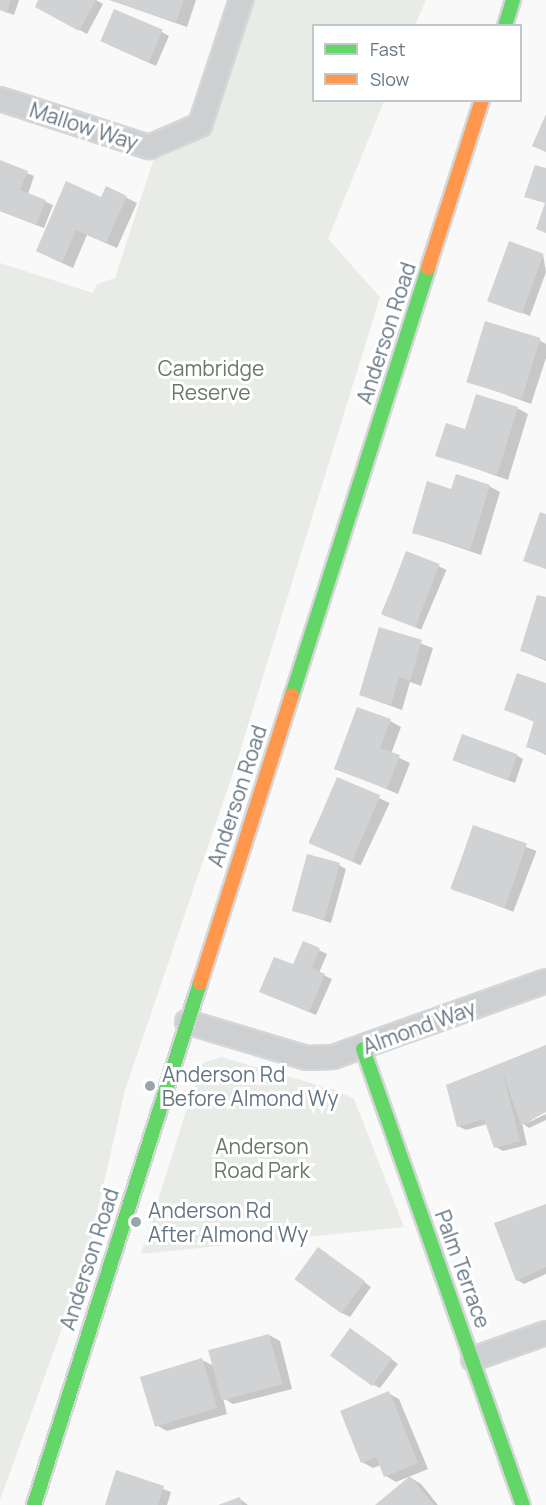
<!DOCTYPE html>
<html>
<head>
<meta charset="utf-8">
<style>
	body { margin:0 }
	#map { position:relative; width:546px; height:1505px; overflow:hidden; background:#f9f9f9; font-family:Manrope,sans-serif }
	div>[style] { position:absolute }
	.green>* { inset:0; background:#e8ebe6 }
	.shadow>* { inset:0; background:#0003; transform-origin:0 0 }
	.building>* { inset:0; background:#d0d2d3; transform-origin:0 0 }
	.roads { filter:drop-shadow(2px 0 #d5d6d7) drop-shadow(-2px 0 #d5d6d7) drop-shadow(0 2px #d5d6d7) drop-shadow(0 -2px #d5d6d7) }
	.street>* { height:22px; margin:-11px; padding:0 11px; transform-origin:11px; border-radius:11px; background:#cecfd0 }
	.fast>* { height:14px; margin:-7px; padding:0 7px; transform-origin:7px; border-radius:7px; background:#63d668 }
	.slow>* { height:14px; margin:-7px; padding:0 7px; transform-origin:7px; border-radius:7px; background:#ff974d }
	.dots>* { width:16px; height:16px; translate:-50% -50%; box-sizing:border-box; border:3px solid #fff; border-radius:50% }
	span { translate:-50% -50%; white-space:nowrap; text-align:center; line-height:1.15; -webkit-text-stroke:6px #fff; paint-order:stroke }
	.street-label { font-size:21px; color:#657683 }
	.park-label { font-size:21px; color:#687a64 }
	.poi-label { font-size:21px; color:#657683 }
	.left { translate:0 -50%; text-align:left }
	.legend { position:absolute; left:312px; top:24px; width:210px; height:78px; box-sizing:border-box; background:#fff; border:2px solid #c1c8cd; margin:0; padding:8px 10px; list-style:none; font-size:18px; color:#657683 }
	.legend li { display:flex; align-items:center; gap:12px; height:30px }
	.legend b { width:30px; border:2px solid #c1c8cd }
</style>
</head>
<body>
<div id="map">
	<div class="green">
		<div style="clip-path:polygon(250px 0,426px 0,415px 25px,314px 26px,314px 100px,384px 101px,328px 239px,380px 297px,237px 761px,125px 1090px,86px 1262px,0 1500px,0 263px,93px 293px,97px 284px,115px 278px,156px 152px,208px 130px)"></div>
		<div style="clip-path:polygon(221px 1057px,335px 1090px,354px 1099px,404px 1227px,141px 1254px,201px 1064px)"></div>
	</div>
	<div class="shadow">
		<div style="clip-path:polygon(0 0,19px 0,14px 15px,0 10px)"></div>
		<div style="clip-path:polygon(40px 0,96px 0,103px 4px,87px 34px,37px 7px)"></div>
		<div style="clip-path:polygon(110px 0,196px 0,187px 27px)"></div>
		<div style="clip-path:polygon(162px 32px,169px 36px,156px 66px,109px 45px)"></div>
		<div style="clip-path:polygon(0 162px,34px 176px,28px 194px,53px 205px,44px 228px,0 211px)"></div>
		<div style="clip-path:polygon(107px 188px,137px 203px,117px 248px,87px 235px,73px 268px,49px 257px,102px 199px)"></div>
		<div style="clip-path:polygon(543px 255px,546px 272px,530px 316px,490px 300px)"></div>
		<div style="clip-path:polygon(539px 340px,546px 344px,546px 358px,531px 404px,468px 381px)"></div>
		<div style="clip-path:polygon(517px 408px,528px 414px,508px 480px,437px 455px,466px 431px)"></div>
		<div style="clip-path:polygon(489px 486px,500px 492px,481px 555px,413px 532px,452px 491px)"></div>
		<div style="left:407px;top:553px;width:43px;height:65px;rotate:23deg"></div>
		<div style="clip-path:polygon(546px 599px,546px 661px,522px 651px)"></div>
		<div style="clip-path:polygon(380px 629px,433px 648px,421px 686px,410px 682px,402px 710px,360px 695px)"></div>
		<div style="clip-path:polygon(546px 685px,546px 755px,527px 746px,535px 722px,506px 710px)"></div>
		<div style="clip-path:polygon(390px 721px,401px 727px,391px 754px,410px 763px,398px 794px,336px 768px)"></div>
		<div style="clip-path:polygon(516px 755px,523px 759px,515px 783px,454px 760px)"></div>
		<div style="left:338px;top:779px;width:57px;height:69px;rotate:25deg"></div>
		<div style="left:474px;top:827px;width:67px;height:65px;rotate:21deg"></div>
		<div style="clip-path:polygon(339px 865px,346px 869px,331px 923px,293px 910px)"></div>
		<div style="clip-path:polygon(304px 943px,327px 954px,319px 973px,332px 979px,316px 1015px,269px 995px,294px 966px)"></div>
		<div style="clip-path:polygon(546px 1047px,546px 1111px,525px 1124px,546px 1114px,546px 1120px,529px 1128px,522px 1123px,527px 1145px,503px 1151px,496px 1147px,487px 1124px,466px 1130px,458px 1126px,448px 1086px)"></div>
		<div style="clip-path:polygon(546px 1206px,546px 1274px,524px 1284px,517px 1280px)"></div>
		<div style="clip-path:polygon(326px 1254px,371px 1287px,350px 1317px,342px 1313px)"></div>
		<div style="clip-path:polygon(358px 1334px,398px 1364px,380px 1388px,372px 1384px)"></div>
		<div style="clip-path:polygon(269px 1335px,280px 1341px,292px 1389px,233px 1404px,223px 1398px,227px 1414px,167px 1431px,156px 1425px,202px 1360px,214px 1366px)"></div>
		<div style="clip-path:polygon(388px 1393px,399px 1399px,428px 1469px,396px 1482px,386px 1476px,381px 1465px,373px 1468px,362px 1462px)"></div>
		<div style="clip-path:polygon(117px 1472px,171px 1492px,167px 1505px,107px 1505px)"></div>
		<div style="clip-path:polygon(411px 1478px,421px 1484px,438px 1505px,377px 1505px)"></div>
		<div style="clip-path:polygon(240px 1499px,248px 1505px,221px 1505px)"></div>
	</div>
	<div class="building">
		<div style="clip-path:polygon(0 0,11px 0,7px 12px,0 10px)"></div>
		<div style="clip-path:polygon(38px 0,96px 0,79px 31px,35px 7px)"></div>
		<div style="clip-path:polygon(109px 0,184px 0,176px 22px)"></div>
		<div style="left:114px;top:9px;width:53px;height:35px;rotate:23deg"></div>
		<div style="clip-path:polygon(546px 114px,546px 152px,532px 146px)"></div>
		<div style="clip-path:polygon(0 160px,28px 171px,20px 190px,46px 200px,36px 225px,0 211px)"></div>
		<div style="clip-path:polygon(535px 165px,546px 168px,546px 233px,536px 229px,545px 203px,524px 197px)"></div>
		<div style="clip-path:polygon(66px 181px,101px 197px,106px 186px,127px 196px,106px 243px,76px 230px,62px 263px,36px 251px)"></div>
		<div style="left:509px;top:241px;width:37px;height:64px;rotate:20deg"></div>
		<div style="left:485px;top:321px;width:58px;height:64px;rotate:17deg"></div>
		<div style="clip-path:polygon(476px 394px,518px 407px,497px 475px,435px 456px,446px 423px,465px 429px)"></div>
		<div style="clip-path:polygon(456px 474px,490px 485px,470px 550px,412px 533px,427px 481px,451px 489px)"></div>
		<div style="clip-path:polygon(540px 512px,546px 514px,546px 569px,523px 561px)"></div>
		<div style="left:406px;top:551px;width:36px;height:68px;rotate:21deg"></div>
		<div style="clip-path:polygon(537px 595px,546px 597px,546px 659px,520px 651px)"></div>
		<div style="clip-path:polygon(379px 627px,422px 640px,410px 681px,399px 677px,391px 705px,359px 695px)"></div>
		<div style="clip-path:polygon(517px 673px,546px 683px,546px 754px,526px 747px,534px 721px,504px 710px)"></div>
		<div style="clip-path:polygon(357px 707px,391px 719px,380px 748px,400px 755px,387px 789px,334px 769px)"></div>
		<div style="left:462px;top:734px;width:59px;height:28px;rotate:20deg"></div>
		<div style="left:337px;top:777px;width:47px;height:72px;rotate:23deg"></div>
		<div style="left:473px;top:825px;width:57px;height:68px;rotate:19deg"></div>
		<div style="left:307px;top:854px;width:34px;height:59px;rotate:15deg"></div>
		<div style="clip-path:polygon(303px 941px,320px 948px,312px 968px,325px 974px,309px 1012px,259px 992px,274px 957px,293px 964px)"></div>
		<div style="clip-path:polygon(546px 1045px,546px 1112px,521px 1125px,502px 1070px,520px 1141px,494px 1148px,484px 1119px,457px 1127px,446px 1085px)"></div>
		<div style="clip-path:polygon(546px 1204px,546px 1267px,516px 1281px,494px 1223px)"></div>
		<div style="left:318px;top:1247px;width:58px;height:40px;rotate:36deg"></div>
		<div style="left:350px;top:1328px;width:52px;height:34px;rotate:36deg"></div>
		<div style="left:269px;top:1334px;width:52px;height:63px;rotate:75deg"></div>
		<div style="left:202px;top:1358px;width:52px;height:65px;rotate:73deg"></div>
		<div style="clip-path:polygon(389px 1391px,418px 1463px,384px 1477px,376px 1457px,361px 1463px,340px 1411px)"></div>
		<div style="clip-path:polygon(116px 1470px,164px 1486px,158px 1505px,105px 1505px)"></div>
		<div style="clip-path:polygon(410px 1476px,434px 1505px,375px 1505px)"></div>
		<div style="clip-path:polygon(240px 1497px,242px 1505px,218px 1505px)"></div>
	</div>
	<div class="roads">
		<div class="street">
			<div style="left:0;top:99px;width:157px;rotate:17.9deg"></div>
			<div style="left:149px;top:147px;width:56px;rotate:-23.3deg"></div>
			<div style="left:200px;top:125px;width:132px;rotate:-71.8deg"></div>
			<div style="left:187px;top:1022px;width:125px;rotate:16.7deg"></div>
			<div style="left:307px;top:1058px;width:26px;rotate:-2deg"></div>
			<div style="left:333px;top:1057px;width:226px;rotate:-19.6deg"></div>
			<div style="left:473px;top:1359px;width:77px;rotate:-19.6deg"></div>
		</div>
		<div class="fast">
			<div style="left:505px;top:26px;width:27px;rotate:-73deg"></div>
			<div style="left:292px;top:695px;width:448px;rotate:-72.3deg"></div>
			<div style="left:363px;top:1049px;width:483px;rotate:70.7deg"></div>
			<div style="left:34px;top:1505px;width:548px;rotate:-72.36deg"></div>
		</div>
		<div class="slow">
			<div style="left:428px;top:268px;width:176px;rotate:-72.2deg"></div>
			<div style="left:200px;top:983px;width:302px;rotate:-72.3deg"></div>
		</div>
	</div>
	<div class="dots">
		<div style="left:150px;top:1086px;background:#99a4ac"></div>
		<div style="left:136px;top:1222px;background:#99a4ac"></div>
	</div>
	<div class="street-label">
		<span style="left:84px;top:126px;rotate:18deg">Mallow Way</span>
		<span style="left:386px;top:333px;rotate:-72deg">Anderson Road</span>
		<span style="left:237px;top:796px;rotate:-72deg">Anderson Road</span>
		<span style="left:419px;top:1027px;rotate:-20deg">Almond Way</span>
		<span style="left:89px;top:1259px;rotate:-72deg">Anderson Road</span>
		<span style="left:463px;top:1269px;rotate:70deg">Palm Terrace</span>
	</div>
	<div class="park-label">
		<span style="left:211px;top:380px">Cambridge<br>Reserve</span>
		<span style="left:262px;top:1158px">Anderson<br>Road Park</span>
	</div>
	<div class="poi-label">
		<span class="left" style="left:162px;top:1086px">Anderson Rd<br>Before Almond Wy</span>
		<span class="left" style="left:148px;top:1222px">Anderson Rd<br>After Almond Wy</span>
	</div>
	<ul class="legend">
	<li><b style="height:8px;background:#63d668"></b>Fast</li>
	<li><b style="height:8px;background:#ff974d"></b>Slow</li>
	</ul>
</div>
</body>
</html>
